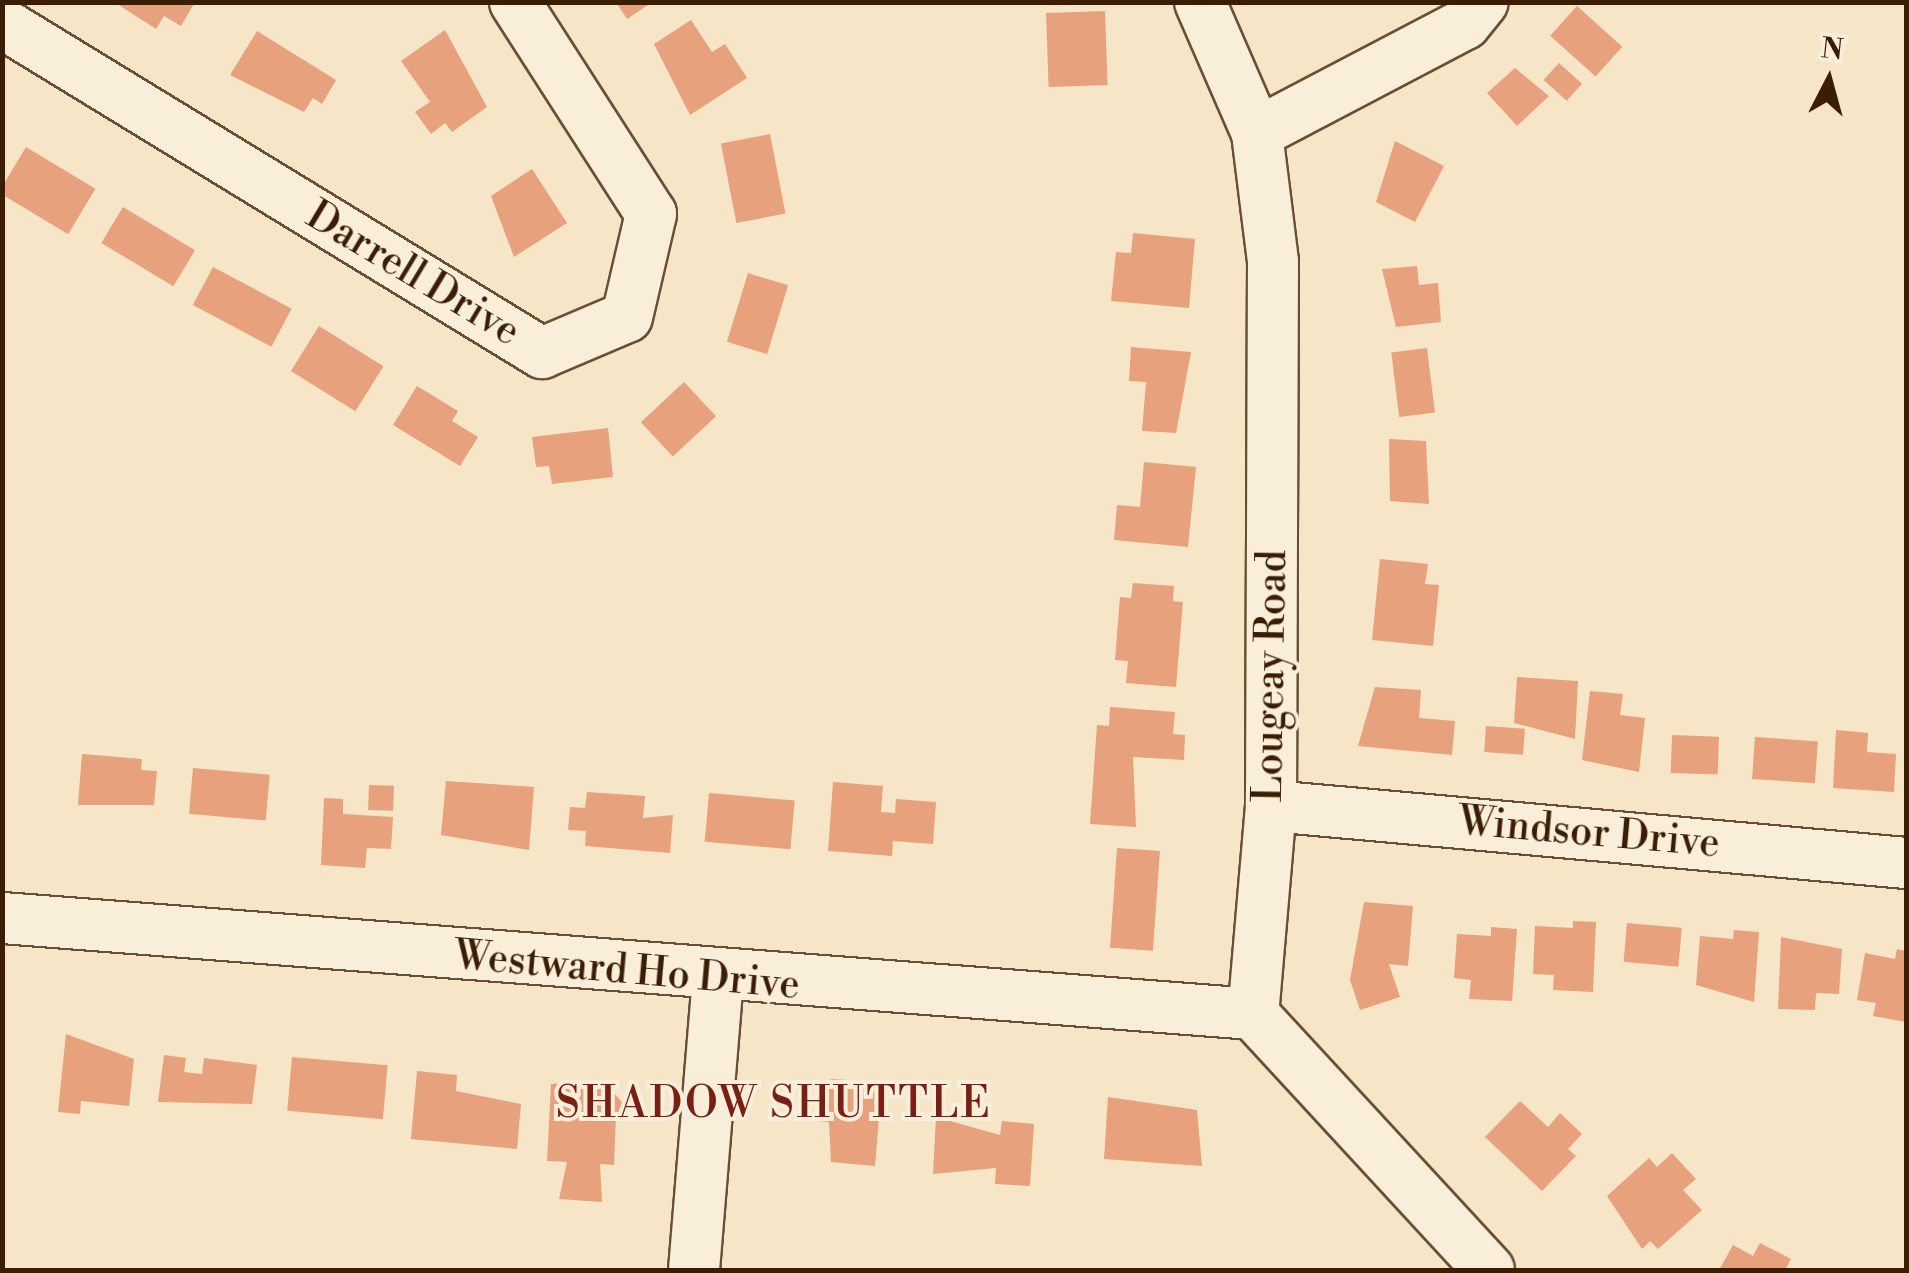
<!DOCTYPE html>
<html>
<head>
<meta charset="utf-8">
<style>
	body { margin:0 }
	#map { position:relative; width:1909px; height:1273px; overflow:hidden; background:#f6e5c6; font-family:"Libre Bodoni",serif }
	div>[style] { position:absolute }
	.building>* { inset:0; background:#e8a17d; transform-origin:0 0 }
	.roads { filter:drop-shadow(2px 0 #6a4f34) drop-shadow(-2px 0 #6a4f34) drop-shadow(0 2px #6a4f34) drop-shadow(0 -2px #6a4f34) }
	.minor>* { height:50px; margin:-25px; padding:0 25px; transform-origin:25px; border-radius:25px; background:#f9eeda }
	span { translate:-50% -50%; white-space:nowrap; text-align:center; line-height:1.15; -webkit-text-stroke:8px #f9eeda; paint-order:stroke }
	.street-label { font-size:40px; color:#3b1d04 }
	.neighbourhood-label { font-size:42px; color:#7a1f14; letter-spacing:2.5px }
	.frame { position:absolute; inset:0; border:5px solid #3b1d04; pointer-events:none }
	.north { position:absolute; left:1779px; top:30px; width:100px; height:100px; -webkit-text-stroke:8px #f9eeda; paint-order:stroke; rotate:6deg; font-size:28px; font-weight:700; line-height:40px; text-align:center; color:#3b1d04 }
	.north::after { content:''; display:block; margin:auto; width:35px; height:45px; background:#3b1d04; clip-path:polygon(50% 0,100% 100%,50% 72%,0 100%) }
</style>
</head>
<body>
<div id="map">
	<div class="building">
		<div style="clip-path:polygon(114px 2px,195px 2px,181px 26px,164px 16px,156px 29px)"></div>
		<div style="clip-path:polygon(616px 2px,647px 2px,648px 5px,627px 19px)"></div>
		<div style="left:1577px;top:6px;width:61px;height:40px;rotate:42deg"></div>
		<div style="left:1105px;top:11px;width:74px;height:59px;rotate:88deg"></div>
		<div style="clip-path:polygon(691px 20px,712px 52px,725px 44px,747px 78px,690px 115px,654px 44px)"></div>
		<div style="clip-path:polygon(445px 30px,487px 107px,452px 132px,445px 123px,431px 134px,415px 112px,430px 102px,401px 61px)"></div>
		<div style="clip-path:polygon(257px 31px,336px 80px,322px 104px,313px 98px,304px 112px,230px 75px)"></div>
		<div style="left:1559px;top:63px;width:31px;height:23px;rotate:42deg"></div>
		<div style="clip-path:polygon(1515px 68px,1549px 96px,1517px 126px,1487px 93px)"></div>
		<div style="left:770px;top:134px;width:81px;height:50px;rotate:79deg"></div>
		<div style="clip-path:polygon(1395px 141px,1444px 166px,1415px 222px,1376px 202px)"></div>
		<div style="left:26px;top:147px;width:81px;height:53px;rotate:31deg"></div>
		<div style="clip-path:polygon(532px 169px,567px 223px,514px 257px,491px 196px)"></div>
		<div style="left:123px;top:207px;width:84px;height:42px;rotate:31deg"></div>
		<div style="clip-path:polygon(1133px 233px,1195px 239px,1189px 308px,1111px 301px,1116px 252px,1131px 253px)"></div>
		<div style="clip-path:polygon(1417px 266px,1419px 285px,1438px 283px,1441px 322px,1396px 327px,1382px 269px)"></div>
		<div style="left:213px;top:267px;width:89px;height:43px;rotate:28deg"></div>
		<div style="left:748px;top:273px;width:42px;height:72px;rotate:17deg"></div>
		<div style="left:319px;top:326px;width:76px;height:53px;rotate:32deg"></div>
		<div style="clip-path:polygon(1131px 347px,1191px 352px,1176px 433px,1142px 431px,1146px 382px,1129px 381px)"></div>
		<div style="left:1427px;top:348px;width:65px;height:36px;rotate:83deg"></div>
		<div style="left:684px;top:382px;width:47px;height:59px;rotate:47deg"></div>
		<div style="clip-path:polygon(417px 386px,458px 411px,452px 421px,478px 437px,460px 466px,393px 425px)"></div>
		<div style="clip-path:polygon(608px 428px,613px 477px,552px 484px,549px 466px,536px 467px,532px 437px)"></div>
		<div style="clip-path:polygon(1389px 439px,1426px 441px,1429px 504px,1390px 501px)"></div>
		<div style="clip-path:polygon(1144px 462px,1196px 467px,1188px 547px,1114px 540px,1117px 505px,1140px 507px)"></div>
		<div style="clip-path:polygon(1380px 559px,1428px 564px,1425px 584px,1439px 585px,1433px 646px,1372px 640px)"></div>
		<div style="clip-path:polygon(1133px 583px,1174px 586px,1173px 601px,1183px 602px,1176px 687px,1126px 683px,1128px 661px,1115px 660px,1120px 597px,1131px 598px)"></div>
		<div style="clip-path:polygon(1517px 677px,1578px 681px,1575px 739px,1514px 723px)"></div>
		<div style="clip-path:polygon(1375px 687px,1421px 690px,1419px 718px,1455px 721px,1452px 755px,1358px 746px)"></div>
		<div style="clip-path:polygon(1590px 691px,1623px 694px,1620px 715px,1645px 718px,1639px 772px,1582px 760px)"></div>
		<div style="clip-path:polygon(1110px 707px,1175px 712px,1173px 734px,1185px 735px,1184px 760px,1133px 757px,1136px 827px,1090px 824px,1097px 725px,1109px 726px)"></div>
		<div style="left:1486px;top:726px;width:39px;height:26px;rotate:4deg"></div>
		<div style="clip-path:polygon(1836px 730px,1868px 733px,1867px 752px,1896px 754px,1894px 792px,1833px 788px)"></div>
		<div style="left:1672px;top:735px;width:47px;height:38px;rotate:2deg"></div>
		<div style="left:1755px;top:737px;width:63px;height:42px;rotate:4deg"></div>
		<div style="clip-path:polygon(82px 754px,142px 759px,141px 770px,157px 771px,154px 805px,78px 805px)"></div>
		<div style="left:193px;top:768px;width:77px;height:46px;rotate:5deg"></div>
		<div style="clip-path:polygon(446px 781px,534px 787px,529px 850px,441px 835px)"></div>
		<div style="clip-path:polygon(833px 782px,883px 786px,881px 812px,895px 813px,896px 799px,936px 802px,933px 844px,893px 841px,892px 856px,828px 851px)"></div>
		<div style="left:369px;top:785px;width:25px;height:25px;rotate:2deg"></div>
		<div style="clip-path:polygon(587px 792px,645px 796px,643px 818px,673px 815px,670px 853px,585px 846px,586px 831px,568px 830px,570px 807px,585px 808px)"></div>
		<div style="left:709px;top:793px;width:86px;height:49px;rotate:5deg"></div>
		<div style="clip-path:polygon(324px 798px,343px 799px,343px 814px,393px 817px,391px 849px,367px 848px,365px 868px,321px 865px)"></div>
		<div style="left:1117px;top:848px;width:43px;height:100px;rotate:4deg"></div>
		<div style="clip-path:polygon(1364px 902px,1413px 906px,1408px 966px,1389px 964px,1400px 997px,1360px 1010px,1350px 980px)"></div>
		<div style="clip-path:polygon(1573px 921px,1596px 922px,1593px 992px,1553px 990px,1554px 975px,1533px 974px,1535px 926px,1573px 928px)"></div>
		<div style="left:1627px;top:923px;width:55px;height:39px;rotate:5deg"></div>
		<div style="clip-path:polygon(1491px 927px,1517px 929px,1512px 1001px,1469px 999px,1471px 980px,1454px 978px,1457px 934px,1491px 936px)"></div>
		<div style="clip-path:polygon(1734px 930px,1759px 932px,1754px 1002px,1696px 985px,1700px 936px,1733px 939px)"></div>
		<div style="clip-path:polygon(1781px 937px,1842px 949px,1839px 994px,1816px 993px,1815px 1010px,1778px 1009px)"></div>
		<div style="clip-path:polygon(1897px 949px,1906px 951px,1906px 1022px,1873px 1016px,1876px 1003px,1857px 1000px,1865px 953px,1895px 959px)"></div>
		<div style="clip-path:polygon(66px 1034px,134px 1059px,129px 1106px,81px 1101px,80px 1114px,58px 1112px)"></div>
		<div style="clip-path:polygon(164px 1055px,186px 1058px,184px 1072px,202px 1074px,204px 1058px,257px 1065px,252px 1104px,158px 1102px)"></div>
		<div style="left:292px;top:1057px;width:96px;height:54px;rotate:5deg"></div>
		<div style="clip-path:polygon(417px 1071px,457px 1075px,456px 1091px,521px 1104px,517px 1149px,411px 1139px)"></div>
		<div style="clip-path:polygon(831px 1079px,882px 1082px,875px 1166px,831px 1162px,829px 1122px,818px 1121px)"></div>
		<div style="clip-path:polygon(603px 1080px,626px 1107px,616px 1116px,614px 1165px,600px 1164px,602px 1202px,559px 1199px,567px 1162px,547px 1161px,551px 1084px)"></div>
		<div style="clip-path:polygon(1108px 1097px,1197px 1110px,1202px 1166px,1104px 1159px)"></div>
		<div style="clip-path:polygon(1520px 1101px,1548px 1127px,1560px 1113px,1582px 1134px,1568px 1149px,1576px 1156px,1542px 1191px,1485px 1137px)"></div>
		<div style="clip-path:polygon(936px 1117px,1000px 1135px,1002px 1121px,1034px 1124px,1030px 1186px,995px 1184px,996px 1168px,933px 1174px)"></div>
		<div style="clip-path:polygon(1672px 1153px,1696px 1179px,1683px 1190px,1702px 1210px,1658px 1249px,1650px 1241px,1642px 1249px,1607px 1196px,1649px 1158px,1657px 1167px)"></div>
		<div style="clip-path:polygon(1760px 1243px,1791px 1259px,1785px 1270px,1719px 1270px,1733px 1245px,1753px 1256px)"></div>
	</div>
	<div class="roads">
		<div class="minor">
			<div style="left:1200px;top:2px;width:143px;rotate:66.5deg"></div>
			<div style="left:1257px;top:133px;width:130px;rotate:82.9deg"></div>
			<div style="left:1273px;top:262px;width:544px;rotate:90.21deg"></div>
			<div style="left:1271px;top:806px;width:209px;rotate:94.9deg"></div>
			<div style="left:1253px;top:1014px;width:348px;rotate:47.3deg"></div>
			<div style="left:2px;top:23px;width:633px;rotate:31.43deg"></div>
			<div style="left:542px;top:353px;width:92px;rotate:-23deg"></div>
			<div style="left:627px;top:317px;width:106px;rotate:-76.9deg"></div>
			<div style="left:651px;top:214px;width:252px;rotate:-122.7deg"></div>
			<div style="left:1257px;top:133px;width:235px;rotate:-27.7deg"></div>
			<div style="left:1465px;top:24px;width:28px;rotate:-51deg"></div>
			<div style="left:1271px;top:806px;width:638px;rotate:5.13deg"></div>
			<div style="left:2px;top:918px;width:1255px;rotate:4.39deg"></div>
			<div style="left:694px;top:1270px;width:291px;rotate:-85.3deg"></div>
		</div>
	</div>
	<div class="street-label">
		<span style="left:413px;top:274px;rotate:31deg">Darrell Drive</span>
		<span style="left:1271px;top:676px;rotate:-89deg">Lougeay Road</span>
		<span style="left:1589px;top:833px;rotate:5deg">Windsor Drive</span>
		<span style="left:627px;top:971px;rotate:5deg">Westward Ho Drive</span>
	</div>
	<div class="neighbourhood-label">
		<span style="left:774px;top:1105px">SHADOW SHUTTLE</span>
	</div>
	<div class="frame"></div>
	<div class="north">N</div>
</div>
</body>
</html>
